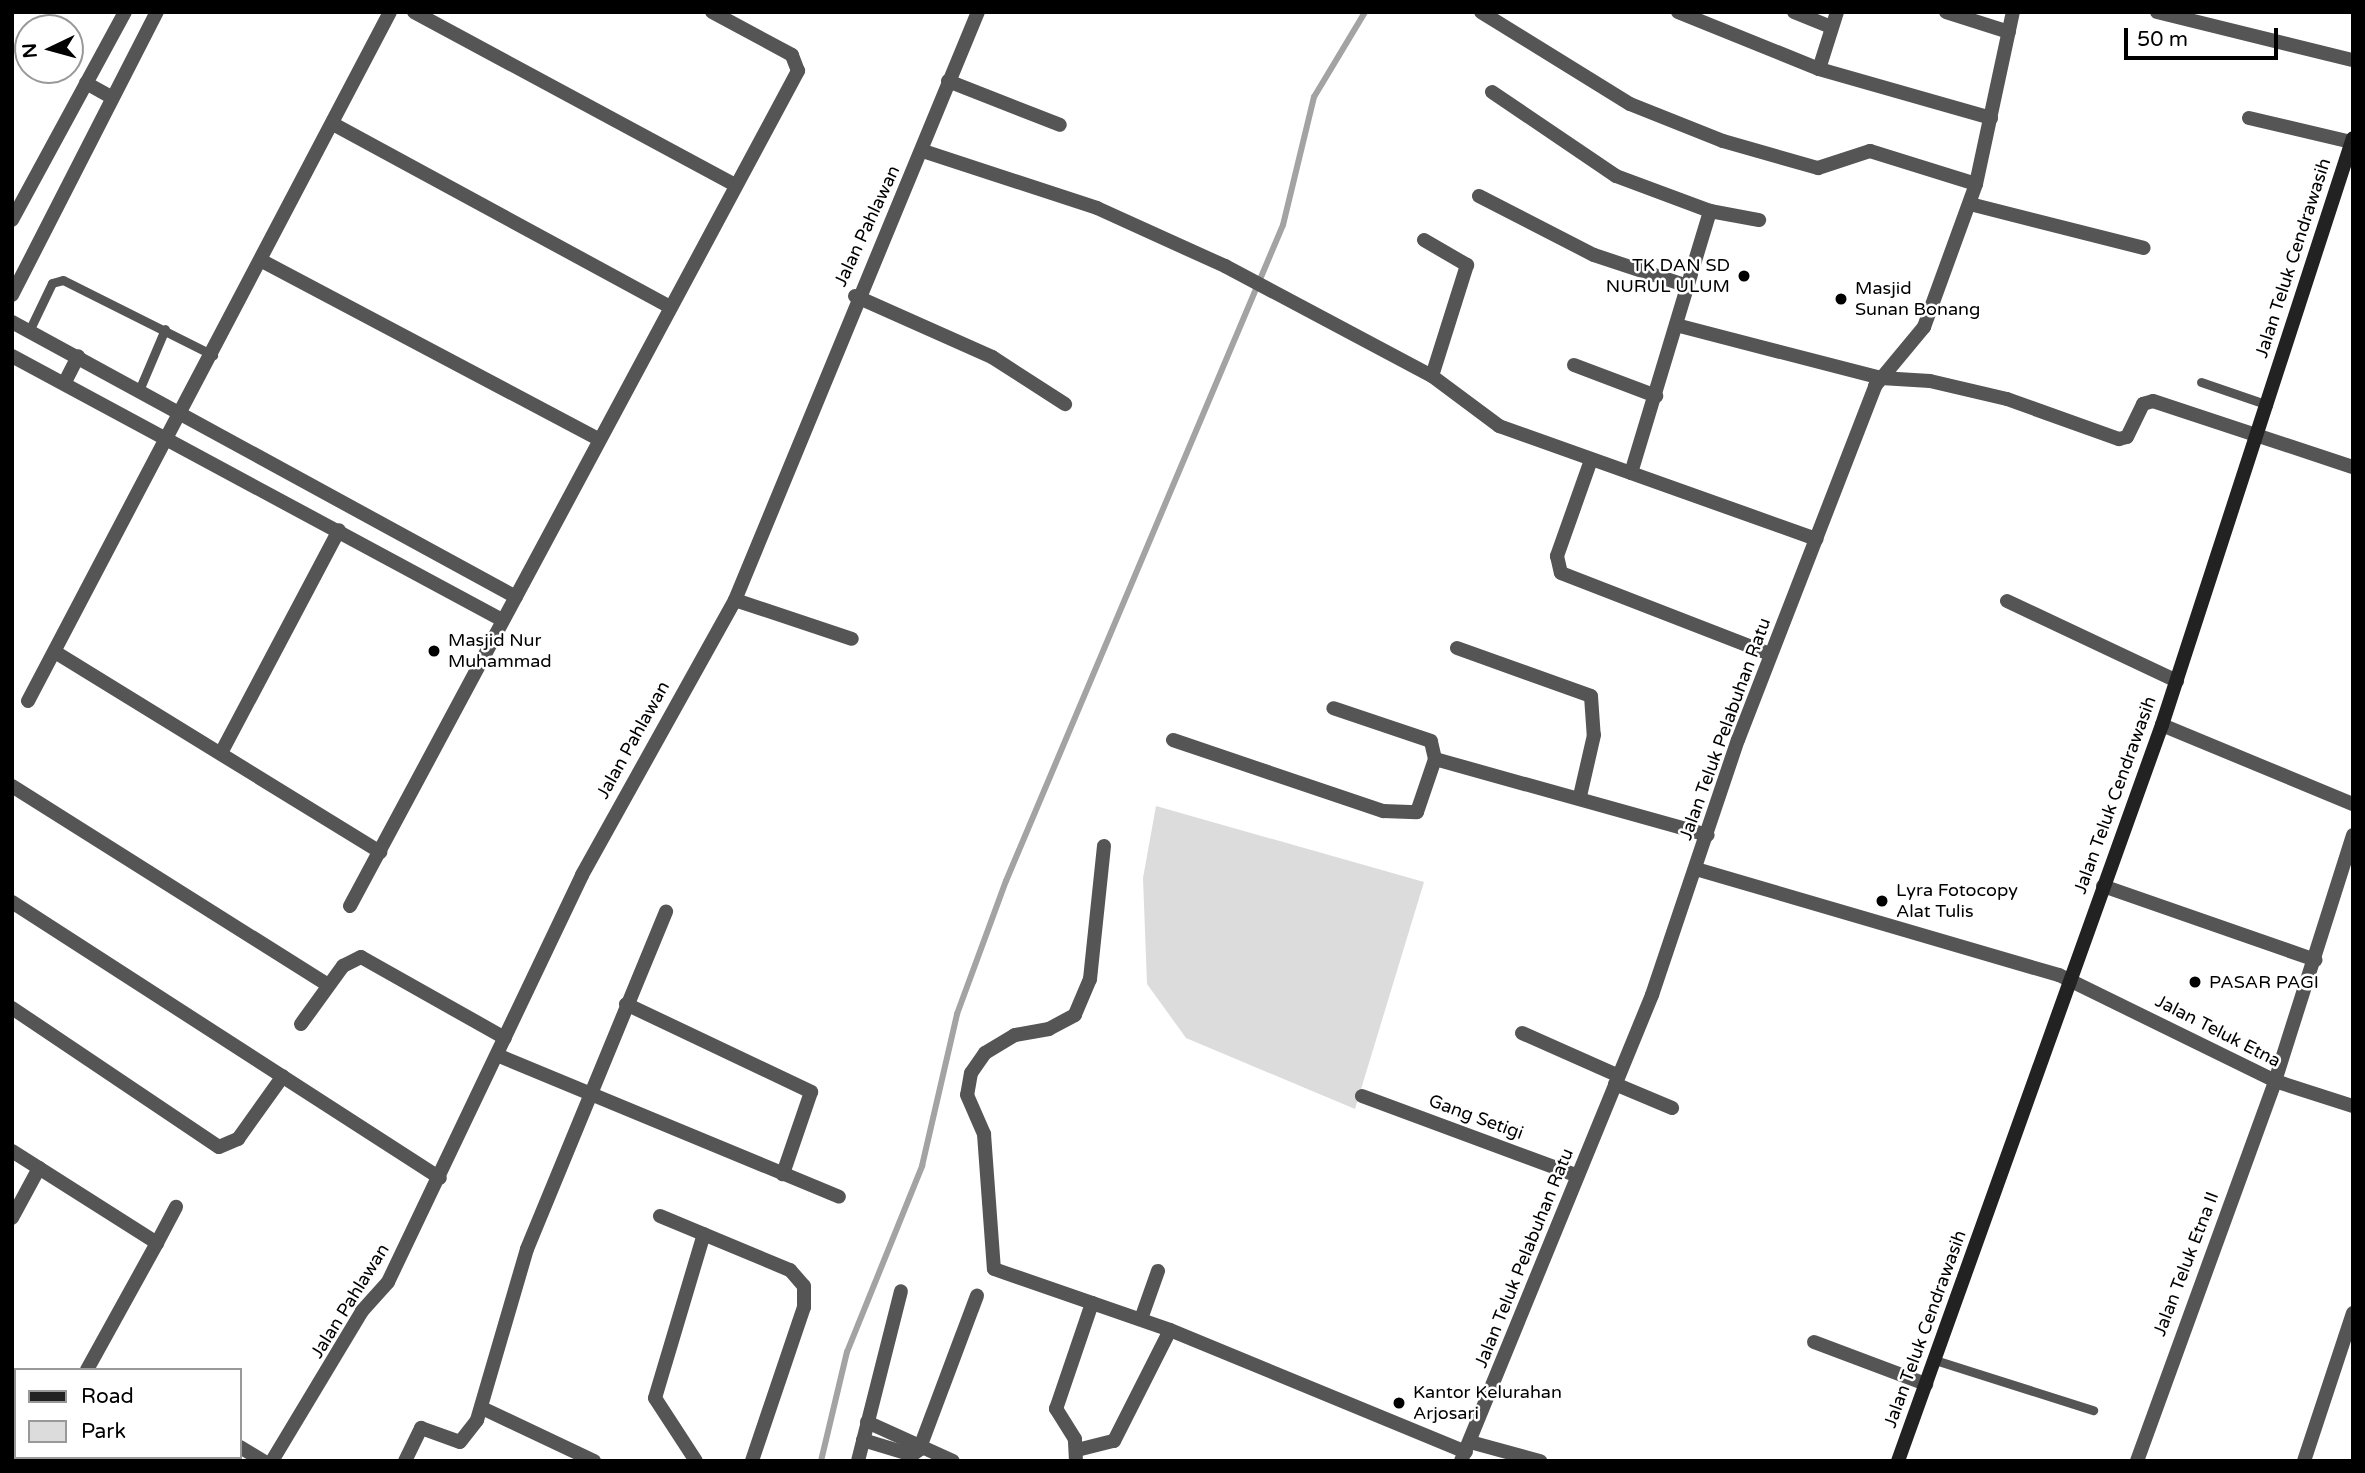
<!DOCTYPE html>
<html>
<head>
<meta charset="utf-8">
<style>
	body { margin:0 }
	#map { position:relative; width:2365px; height:1473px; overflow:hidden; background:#fff; font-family:"Varela Round",sans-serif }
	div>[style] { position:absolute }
	.green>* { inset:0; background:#dcdcdc }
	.stream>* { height:6px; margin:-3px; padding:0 3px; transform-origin:3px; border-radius:3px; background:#a3a3a3 }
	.lane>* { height:9px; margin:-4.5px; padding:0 4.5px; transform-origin:4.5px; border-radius:4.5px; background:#555 }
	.street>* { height:14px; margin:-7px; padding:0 7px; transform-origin:7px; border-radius:7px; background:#555 }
	.secondary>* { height:14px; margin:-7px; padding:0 7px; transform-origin:7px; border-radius:7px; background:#222 }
	.dots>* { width:19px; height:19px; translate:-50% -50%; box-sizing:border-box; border:4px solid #fff; border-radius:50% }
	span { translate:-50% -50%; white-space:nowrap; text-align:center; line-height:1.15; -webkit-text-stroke:5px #fff; paint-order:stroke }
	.street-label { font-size:18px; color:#000 }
	.poi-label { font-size:18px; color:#000 }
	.right { translate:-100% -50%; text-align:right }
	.left { translate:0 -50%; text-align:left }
	.frame { position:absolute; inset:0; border:14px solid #000; pointer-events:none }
	.legend { position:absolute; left:14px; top:1368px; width:228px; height:91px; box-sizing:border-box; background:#fff; border:2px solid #999; margin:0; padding:9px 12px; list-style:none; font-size:21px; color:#000 }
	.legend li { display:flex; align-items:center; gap:14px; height:35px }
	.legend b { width:35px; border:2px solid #999 }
	.north { position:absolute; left:14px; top:14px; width:70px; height:70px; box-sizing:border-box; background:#fff; border:2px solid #999; border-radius:50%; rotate:265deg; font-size:19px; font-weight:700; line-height:28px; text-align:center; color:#000 }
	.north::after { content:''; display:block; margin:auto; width:24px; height:32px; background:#000; clip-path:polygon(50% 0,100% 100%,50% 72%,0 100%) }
	.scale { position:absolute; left:2124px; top:28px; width:154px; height:32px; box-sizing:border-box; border:4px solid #000; border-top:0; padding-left:9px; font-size:21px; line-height:24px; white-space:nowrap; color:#000; -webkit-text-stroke:5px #fff; paint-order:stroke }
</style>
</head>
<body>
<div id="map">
	<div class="green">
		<div style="clip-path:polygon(1156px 806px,1424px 882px,1355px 1109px,1186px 1038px,1147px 984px,1143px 878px)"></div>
	</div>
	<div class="stream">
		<div style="left:821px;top:1461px;width:112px;rotate:-76.6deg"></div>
		<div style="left:847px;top:1352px;width:201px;rotate:-68deg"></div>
		<div style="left:922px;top:1166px;width:156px;rotate:-77deg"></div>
		<div style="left:957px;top:1014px;width:142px;rotate:-69.8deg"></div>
		<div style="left:1006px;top:881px;width:712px;rotate:-67.11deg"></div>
		<div style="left:1283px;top:225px;width:132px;rotate:-76.4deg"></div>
		<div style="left:1314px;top:97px;width:99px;rotate:-59deg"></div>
	</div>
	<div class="lane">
		<div style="left:29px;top:331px;width:53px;rotate:-64.4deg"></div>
		<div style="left:52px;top:283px;width:11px;rotate:-15deg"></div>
		<div style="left:63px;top:280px;width:168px;rotate:26.6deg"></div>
		<div style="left:2201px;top:382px;width:71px;rotate:18.9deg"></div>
		<div style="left:140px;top:388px;width:64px;rotate:-67deg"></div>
		<div style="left:1935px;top:1360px;width:166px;rotate:17.6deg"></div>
	</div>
	<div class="street">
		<div style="left:414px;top:12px;width:365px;rotate:28.3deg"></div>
		<div style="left:1481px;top:12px;width:175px;rotate:31.7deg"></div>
		<div style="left:1630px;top:104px;width:100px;rotate:21.7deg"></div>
		<div style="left:1723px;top:141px;width:99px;rotate:15.9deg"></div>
		<div style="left:1818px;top:168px;width:55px;rotate:-18.1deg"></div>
		<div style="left:1870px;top:151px;width:111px;rotate:17.3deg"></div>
		<div style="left:1678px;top:12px;width:152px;rotate:22deg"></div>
		<div style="left:1819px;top:69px;width:179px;rotate:15.9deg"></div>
		<div style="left:1794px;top:12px;width:40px;rotate:22deg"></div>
		<div style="left:1946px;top:12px;width:66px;rotate:17.6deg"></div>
		<div style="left:2157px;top:12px;width:202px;rotate:13.8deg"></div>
		<div style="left:1819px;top:69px;width:60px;rotate:-72.5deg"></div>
		<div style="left:948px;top:81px;width:120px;rotate:21.4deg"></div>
		<div style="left:86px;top:83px;width:29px;rotate:29deg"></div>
		<div style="left:1492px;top:92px;width:150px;rotate:34.1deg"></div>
		<div style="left:1616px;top:176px;width:100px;rotate:20.4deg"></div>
		<div style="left:1710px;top:211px;width:50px;rotate:10.4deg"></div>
		<div style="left:2249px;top:118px;width:105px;rotate:13.2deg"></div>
		<div style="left:335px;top:125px;width:379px;rotate:28.5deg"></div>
		<div style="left:923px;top:151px;width:183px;rotate:18.1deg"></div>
		<div style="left:1097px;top:208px;width:141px;rotate:24.4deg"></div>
		<div style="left:1225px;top:266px;width:234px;rotate:28deg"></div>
		<div style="left:1432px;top:376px;width:84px;rotate:36.7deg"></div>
		<div style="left:1499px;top:426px;width:337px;rotate:19.6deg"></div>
		<div style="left:1479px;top:196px;width:129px;rotate:27.2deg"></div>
		<div style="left:1594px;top:255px;width:99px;rotate:18.3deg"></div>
		<div style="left:1970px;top:204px;width:179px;rotate:14.2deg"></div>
		<div style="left:12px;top:220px;width:237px;rotate:-61.5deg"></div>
		<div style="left:1424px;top:240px;width:50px;rotate:30.2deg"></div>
		<div style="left:1467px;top:265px;width:116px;rotate:107.5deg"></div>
		<div style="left:264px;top:262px;width:378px;rotate:27.9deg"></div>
		<div style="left:12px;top:295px;width:318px;rotate:-62.9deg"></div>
		<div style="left:855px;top:296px;width:150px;rotate:24deg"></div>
		<div style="left:992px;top:357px;width:87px;rotate:32.8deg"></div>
		<div style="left:12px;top:322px;width:574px;rotate:28.62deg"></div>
		<div style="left:1676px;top:325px;width:212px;rotate:14.5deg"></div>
		<div style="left:1881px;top:378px;width:49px;rotate:3.5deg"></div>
		<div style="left:1930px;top:381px;width:79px;rotate:13.2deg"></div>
		<div style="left:2007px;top:399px;width:119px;rotate:19.7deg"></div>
		<div style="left:2119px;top:439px;width:8px;rotate:-14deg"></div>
		<div style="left:2127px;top:437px;width:37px;rotate:-64deg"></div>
		<div style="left:2143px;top:404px;width:10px;rotate:-17deg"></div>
		<div style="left:2153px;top:401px;width:211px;rotate:18.3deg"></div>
		<div style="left:12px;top:356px;width:557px;rotate:28.31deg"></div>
		<div style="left:1574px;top:365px;width:88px;rotate:20.7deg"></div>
		<div style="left:65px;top:382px;width:29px;rotate:-63deg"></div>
		<div style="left:1591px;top:460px;width:102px;rotate:109.5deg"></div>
		<div style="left:1557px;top:556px;width:17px;rotate:77deg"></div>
		<div style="left:1561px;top:573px;width:224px;rotate:21.2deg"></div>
		<div style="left:1631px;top:473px;width:274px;rotate:-73.2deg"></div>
		<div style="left:735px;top:600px;width:123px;rotate:18.4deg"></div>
		<div style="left:2007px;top:601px;width:188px;rotate:25.2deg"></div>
		<div style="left:1457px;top:648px;width:142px;rotate:19.7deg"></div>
		<div style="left:1591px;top:696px;width:39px;rotate:86deg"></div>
		<div style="left:1594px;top:735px;width:63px;rotate:102.9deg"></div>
		<div style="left:55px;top:652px;width:382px;rotate:31.6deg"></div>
		<div style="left:28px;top:701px;width:778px;rotate:-62.28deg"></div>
		<div style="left:2162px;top:725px;width:207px;rotate:22.5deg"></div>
		<div style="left:1173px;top:740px;width:222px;rotate:18.7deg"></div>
		<div style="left:1383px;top:811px;width:34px;rotate:2deg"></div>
		<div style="left:1417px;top:812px;width:56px;rotate:-71.2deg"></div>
		<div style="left:1435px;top:759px;width:18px;rotate:-103deg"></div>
		<div style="left:1431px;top:741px;width:103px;rotate:-161.4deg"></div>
		<div style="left:221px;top:753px;width:252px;rotate:-62.1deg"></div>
		<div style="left:1435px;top:759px;width:283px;rotate:15.6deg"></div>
		<div style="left:12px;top:786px;width:373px;rotate:32.2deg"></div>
		<div style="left:1104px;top:846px;width:134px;rotate:96deg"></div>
		<div style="left:1090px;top:979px;width:39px;rotate:113deg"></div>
		<div style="left:1075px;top:1015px;width:30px;rotate:152deg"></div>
		<div style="left:1049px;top:1029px;width:35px;rotate:170deg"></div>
		<div style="left:1015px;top:1035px;width:35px;rotate:149deg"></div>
		<div style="left:985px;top:1053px;width:24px;rotate:125deg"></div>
		<div style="left:971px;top:1073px;width:22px;rotate:100deg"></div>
		<div style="left:967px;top:1095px;width:43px;rotate:66.4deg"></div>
		<div style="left:984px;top:1134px;width:135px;rotate:85.8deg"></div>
		<div style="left:994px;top:1269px;width:186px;rotate:19.1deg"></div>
		<div style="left:1170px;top:1330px;width:320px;rotate:22.4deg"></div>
		<div style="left:1696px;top:869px;width:378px;rotate:16.3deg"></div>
		<div style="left:2059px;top:975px;width:241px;rotate:26.1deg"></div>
		<div style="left:2275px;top:1081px;width:82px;rotate:17.8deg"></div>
		<div style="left:2103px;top:886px;width:225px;rotate:19.2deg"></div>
		<div style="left:12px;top:902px;width:509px;rotate:32.82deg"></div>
		<div style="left:350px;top:906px;width:948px;rotate:-61.79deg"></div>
		<div style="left:798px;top:71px;width:17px;rotate:-111deg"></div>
		<div style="left:792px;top:55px;width:91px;rotate:-151.7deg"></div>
		<div style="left:626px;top:1004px;width:205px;rotate:25.4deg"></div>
		<div style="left:811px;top:1092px;width:87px;rotate:108.9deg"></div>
		<div style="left:12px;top:1008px;width:249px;rotate:33.9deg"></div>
		<div style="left:219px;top:1147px;width:21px;rotate:-23deg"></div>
		<div style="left:238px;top:1139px;width:77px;rotate:-54.5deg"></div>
		<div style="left:301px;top:1024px;width:72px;rotate:-54.1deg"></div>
		<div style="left:343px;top:966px;width:20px;rotate:-27deg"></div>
		<div style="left:361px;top:957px;width:165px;rotate:29.4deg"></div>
		<div style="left:1522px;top:1033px;width:104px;rotate:23.9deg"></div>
		<div style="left:497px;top:1055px;width:370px;rotate:22.5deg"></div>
		<div style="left:1615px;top:1084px;width:62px;rotate:22.8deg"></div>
		<div style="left:1362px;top:1096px;width:228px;rotate:20.3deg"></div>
		<div style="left:12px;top:1151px;width:172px;rotate:32.4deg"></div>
		<div style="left:157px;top:1243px;width:145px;rotate:118.9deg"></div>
		<div style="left:660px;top:1216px;width:141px;rotate:22.6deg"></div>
		<div style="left:790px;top:1270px;width:21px;rotate:49deg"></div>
		<div style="left:804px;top:1286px;width:21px;rotate:90deg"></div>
		<div style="left:804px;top:1307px;width:163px;rotate:108.7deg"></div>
		<div style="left:12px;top:1218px;width:57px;rotate:-61.6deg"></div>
		<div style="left:157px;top:1243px;width:41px;rotate:-62.2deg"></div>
		<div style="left:1141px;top:1319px;width:51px;rotate:-70.5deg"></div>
		<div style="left:1814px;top:1342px;width:120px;rotate:20.6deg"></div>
		<div style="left:482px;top:1408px;width:124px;rotate:25.3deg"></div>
		<div style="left:867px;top:1422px;width:94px;rotate:24.4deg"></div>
		<div style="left:863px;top:1440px;width:51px;rotate:17deg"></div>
		<div style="left:912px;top:1455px;width:9px;rotate:-36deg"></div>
		<div style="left:919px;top:1450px;width:165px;rotate:-69.4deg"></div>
		<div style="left:1470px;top:1442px;width:73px;rotate:15.2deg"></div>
		<div style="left:240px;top:1447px;width:27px;rotate:31deg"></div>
		<div style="left:1077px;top:1450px;width:38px;rotate:-14deg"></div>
		<div style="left:1114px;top:1441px;width:124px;rotate:-63.2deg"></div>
		<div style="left:37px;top:1461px;width:4px;rotate:-63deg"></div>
		<div style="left:272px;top:1461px;width:175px;rotate:-59deg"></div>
		<div style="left:362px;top:1311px;width:39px;rotate:-48deg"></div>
		<div style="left:388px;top:1282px;width:451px;rotate:-64.5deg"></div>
		<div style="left:582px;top:875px;width:315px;rotate:-60.9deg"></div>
		<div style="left:735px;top:600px;width:636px;rotate:-67.55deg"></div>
		<div style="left:405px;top:1461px;width:37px;rotate:-64deg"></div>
		<div style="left:421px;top:1428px;width:41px;rotate:19.7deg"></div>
		<div style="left:460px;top:1442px;width:28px;rotate:-52deg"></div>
		<div style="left:477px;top:1420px;width:178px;rotate:-73.7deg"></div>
		<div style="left:527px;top:1249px;width:365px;rotate:-67.6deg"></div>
		<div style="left:696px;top:1461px;width:75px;rotate:-123.1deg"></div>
		<div style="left:655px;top:1398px;width:171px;rotate:-73.4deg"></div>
		<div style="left:858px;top:1461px;width:175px;rotate:-75.8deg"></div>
		<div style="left:1076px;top:1461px;width:22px;rotate:-93deg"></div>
		<div style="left:1075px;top:1439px;width:36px;rotate:-122deg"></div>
		<div style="left:1056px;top:1409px;width:112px;rotate:-71.2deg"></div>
		<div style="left:1461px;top:1461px;width:504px;rotate:-67.71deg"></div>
		<div style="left:1652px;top:995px;width:269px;rotate:-71.4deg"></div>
		<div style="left:1738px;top:740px;width:380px;rotate:-68.8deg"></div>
		<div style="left:1875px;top:386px;width:77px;rotate:-50.3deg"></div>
		<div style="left:1924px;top:327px;width:152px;rotate:-70deg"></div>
		<div style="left:1976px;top:184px;width:176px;rotate:-77.9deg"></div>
		<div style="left:2137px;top:1461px;width:404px;rotate:-70deg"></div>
		<div style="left:2275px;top:1081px;width:258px;rotate:-72.4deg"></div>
		<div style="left:2304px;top:1461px;width:156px;rotate:-71.7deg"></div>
	</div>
	<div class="secondary">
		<div style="left:1898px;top:1461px;width:782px;rotate:-70.27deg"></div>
		<div style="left:2162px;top:725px;width:617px;rotate:-71.98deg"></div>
	</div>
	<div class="dots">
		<div style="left:1744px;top:276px;background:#000"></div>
		<div style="left:1841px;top:299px;background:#000"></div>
		<div style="left:434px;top:651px;background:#000"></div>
		<div style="left:1882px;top:901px;background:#000"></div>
		<div style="left:2195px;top:982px;background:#000"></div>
		<div style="left:1399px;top:1403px;background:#000"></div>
	</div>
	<div class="street-label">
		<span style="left:867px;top:226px;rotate:-65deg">Jalan Pahlawan</span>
		<span style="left:2293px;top:258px;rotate:-72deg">Jalan Teluk Cendrawasih</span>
		<span style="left:1725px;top:729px;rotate:-70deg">Jalan Teluk Pelabuhan Ratu</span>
		<span style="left:633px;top:740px;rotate:-61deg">Jalan Pahlawan</span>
		<span style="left:2115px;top:795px;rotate:-70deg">Jalan Teluk Cendrawasih</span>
		<span style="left:2218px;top:1031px;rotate:27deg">Jalan Teluk Etna</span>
		<span style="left:1476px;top:1117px;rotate:20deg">Gang Setigi</span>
		<span style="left:1524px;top:1258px;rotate:-68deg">Jalan Teluk Pelabuhan Ratu</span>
		<span style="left:2186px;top:1264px;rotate:-69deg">Jalan Teluk Etna II</span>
		<span style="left:350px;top:1301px;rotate:-58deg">Jalan Pahlawan</span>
		<span style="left:1925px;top:1329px;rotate:-70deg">Jalan Teluk Cendrawasih</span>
	</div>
	<div class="poi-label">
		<span class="right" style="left:1730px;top:276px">TK DAN SD<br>NURUL ULUM</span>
		<span class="left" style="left:1855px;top:299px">Masjid<br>Sunan Bonang</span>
		<span class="left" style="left:448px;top:651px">Masjid Nur<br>Muhammad</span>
		<span class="left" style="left:1896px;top:901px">Lyra Fotocopy<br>Alat Tulis</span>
		<span class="left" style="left:2209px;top:982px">PASAR PAGI</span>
		<span class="left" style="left:1413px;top:1403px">Kantor Kelurahan<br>Arjosari</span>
	</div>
	<div class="frame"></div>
	<ul class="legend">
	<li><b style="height:9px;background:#222"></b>Road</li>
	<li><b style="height:19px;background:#dcdcdc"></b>Park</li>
	</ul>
	<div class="north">N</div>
	<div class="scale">50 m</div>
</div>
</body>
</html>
